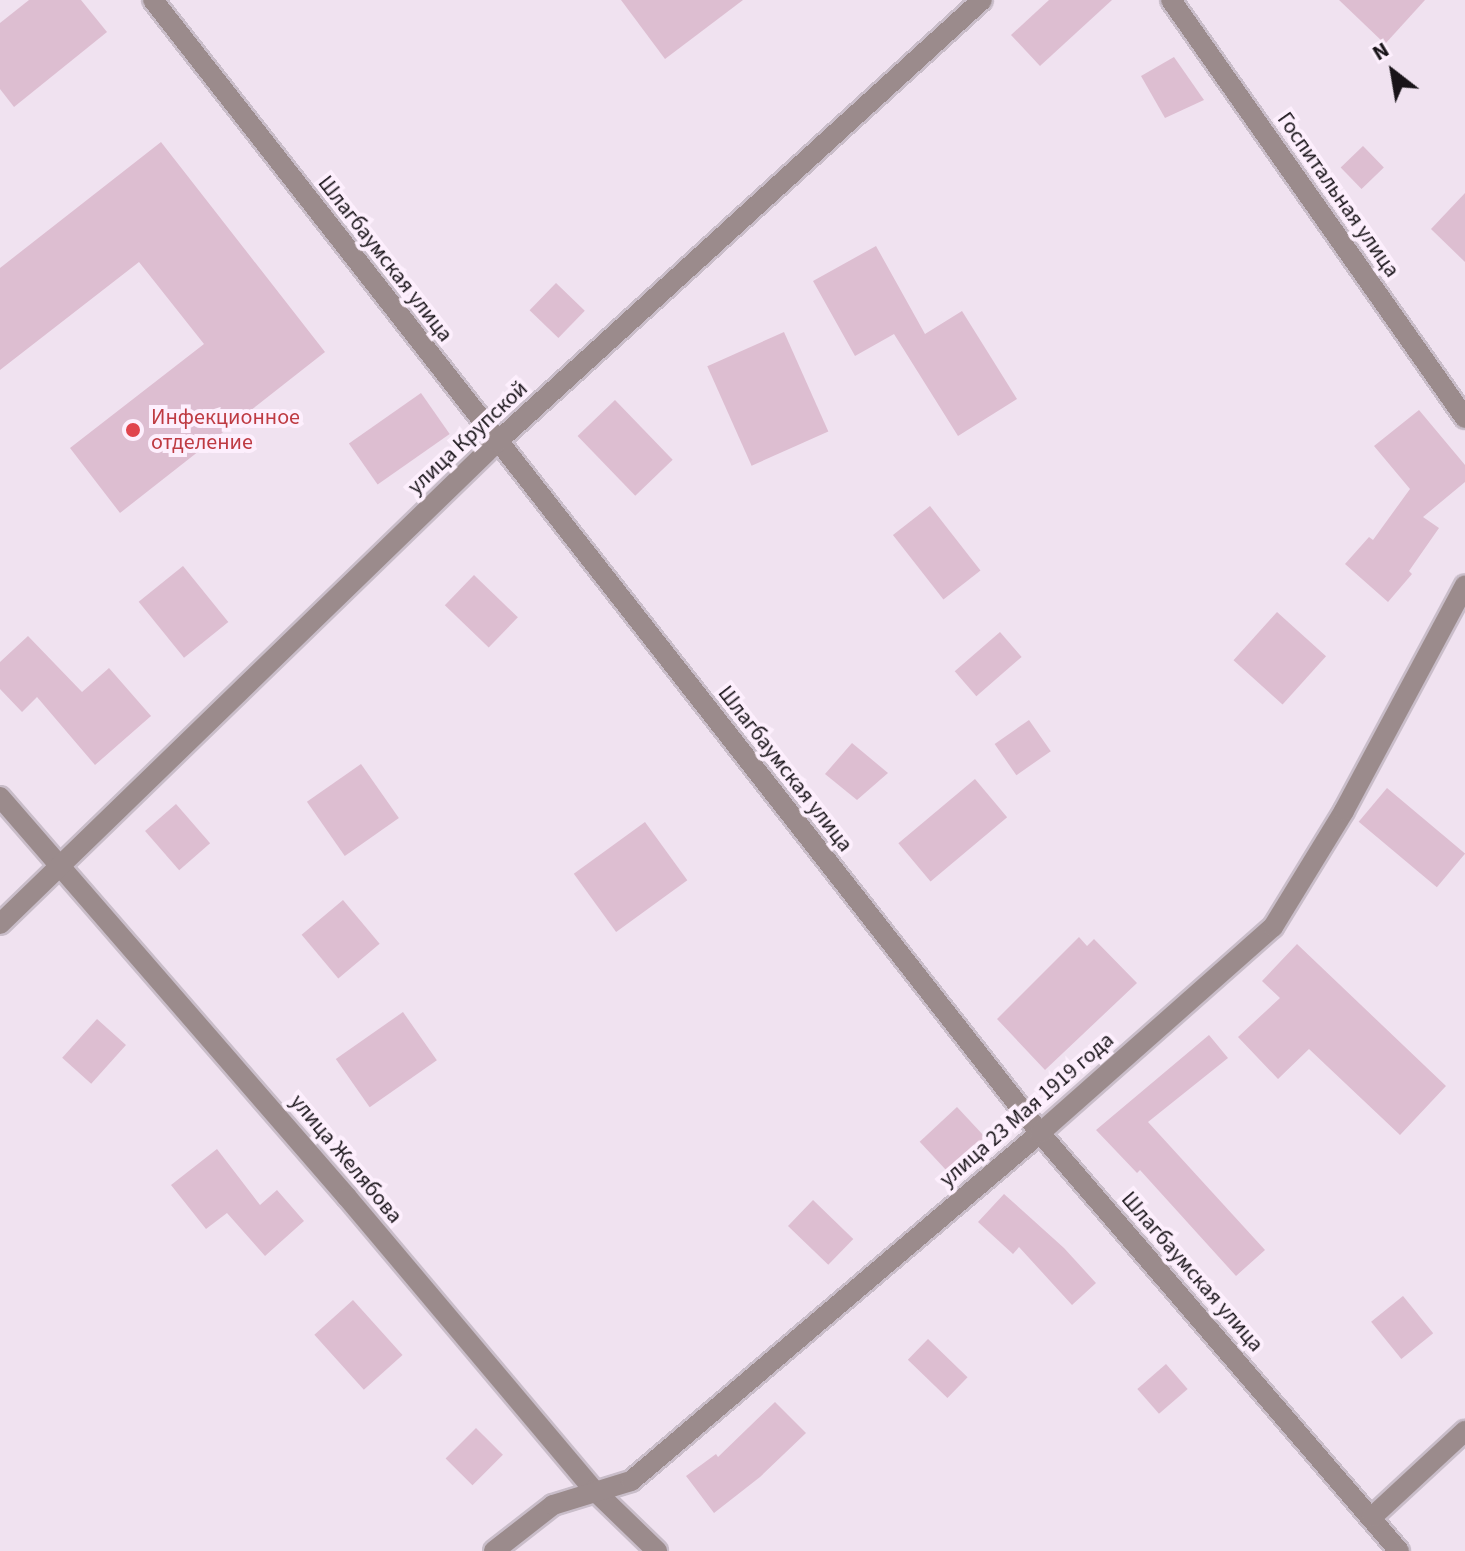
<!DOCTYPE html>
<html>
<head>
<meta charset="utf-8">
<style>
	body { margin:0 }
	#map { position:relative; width:1465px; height:1551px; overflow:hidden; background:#f0e2f0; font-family:"Source Sans 3",sans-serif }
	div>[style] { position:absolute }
	.building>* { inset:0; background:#ddbed1; transform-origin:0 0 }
	.roads { filter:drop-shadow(2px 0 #c9bdc9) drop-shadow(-2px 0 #c9bdc9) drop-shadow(0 2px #c9bdc9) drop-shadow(0 -2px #c9bdc9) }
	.minor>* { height:20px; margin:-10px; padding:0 10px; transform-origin:10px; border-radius:10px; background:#9b8b8c }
	.dots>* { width:22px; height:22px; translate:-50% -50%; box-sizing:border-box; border:4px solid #fdeffd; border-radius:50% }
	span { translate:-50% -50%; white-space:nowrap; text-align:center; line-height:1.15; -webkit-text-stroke:8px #fdeffd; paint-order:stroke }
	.street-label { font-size:22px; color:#191419 }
	.health-label { font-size:22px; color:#be3a42 }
	.left { translate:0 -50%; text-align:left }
	.north { position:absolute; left:1353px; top:32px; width:80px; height:80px; -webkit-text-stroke:6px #fdeffd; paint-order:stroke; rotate:329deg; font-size:22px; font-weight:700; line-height:32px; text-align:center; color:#191419 }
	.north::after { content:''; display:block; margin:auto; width:28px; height:36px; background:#191419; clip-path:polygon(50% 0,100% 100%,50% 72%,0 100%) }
</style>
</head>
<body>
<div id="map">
	<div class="building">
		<div style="clip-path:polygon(29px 0,81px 0,107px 32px,14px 107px,0 89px,0 23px)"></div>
		<div style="clip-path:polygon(621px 0,743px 0,665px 59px)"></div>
		<div style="clip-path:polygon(1049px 0,1112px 0,1040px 66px,1011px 35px)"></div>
		<div style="clip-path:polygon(1339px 0,1425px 0,1385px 44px)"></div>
		<div style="clip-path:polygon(1174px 57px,1204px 100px,1165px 118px,1141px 76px)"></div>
		<div style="clip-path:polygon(161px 142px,325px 352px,120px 513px,70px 448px,204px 344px,139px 262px,0 370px,0 268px)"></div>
		<div style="left:1363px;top:146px;width:30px;height:31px;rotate:46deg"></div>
		<div style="clip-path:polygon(1465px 193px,1465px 262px,1431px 229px)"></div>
		<div style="clip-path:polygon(876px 246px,925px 334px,962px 311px,1017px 399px,958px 436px,894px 334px,855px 356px,813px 281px)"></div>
		<div style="left:556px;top:283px;width:40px;height:38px;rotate:44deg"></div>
		<div style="left:784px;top:332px;width:109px;height:84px;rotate:66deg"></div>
		<div style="left:421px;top:393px;width:50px;height:88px;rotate:55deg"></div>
		<div style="left:615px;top:400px;width:83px;height:52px;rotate:46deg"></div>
		<div style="clip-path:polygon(1419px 410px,1465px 465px,1465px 482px,1423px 517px,1439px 528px,1409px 571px,1412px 574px,1388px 602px,1345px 564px,1369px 537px,1373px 540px,1410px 489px,1374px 446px)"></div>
		<div style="left:930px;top:506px;width:82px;height:47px;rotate:52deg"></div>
		<div style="left:183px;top:566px;width:72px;height:57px;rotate:51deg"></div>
		<div style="left:474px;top:575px;width:61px;height:42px;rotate:44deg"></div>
		<div style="left:1277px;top:612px;width:66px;height:65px;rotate:42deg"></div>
		<div style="left:1000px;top:632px;width:33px;height:60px;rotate:49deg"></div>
		<div style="clip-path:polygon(28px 636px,82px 692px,109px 668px,151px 716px,95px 765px,37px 697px,22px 712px,0 689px,0 662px)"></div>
		<div style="left:1029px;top:720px;width:38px;height:42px;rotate:55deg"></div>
		<div style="clip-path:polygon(852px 743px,888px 773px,857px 800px,825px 774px)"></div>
		<div style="left:361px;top:764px;width:66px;height:66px;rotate:55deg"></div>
		<div style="left:975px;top:779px;width:50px;height:100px;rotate:50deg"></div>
		<div style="left:1387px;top:788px;width:102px;height:44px;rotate:40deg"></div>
		<div style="left:176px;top:804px;width:52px;height:41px;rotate:49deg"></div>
		<div style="left:645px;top:822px;width:72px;height:88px;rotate:54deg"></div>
		<div style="left:343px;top:900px;width:57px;height:54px;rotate:50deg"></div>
		<div style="clip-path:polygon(1079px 937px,1087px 946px,1094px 939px,1137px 983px,1045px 1070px,997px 1019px)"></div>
		<div style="clip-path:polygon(1297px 944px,1446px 1086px,1400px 1135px,1309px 1049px,1278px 1079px,1238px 1037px,1280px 998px,1262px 981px)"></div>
		<div style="left:403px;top:1012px;width:59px;height:82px;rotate:55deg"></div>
		<div style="left:97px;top:1019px;width:39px;height:52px;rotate:42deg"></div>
		<div style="clip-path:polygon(1209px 1035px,1228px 1058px,1148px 1122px,1265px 1250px,1236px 1276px,1140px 1170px,1137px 1173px,1096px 1130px)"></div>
		<div style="left:957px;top:1107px;width:42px;height:51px;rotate:47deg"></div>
		<div style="clip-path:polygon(217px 1149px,260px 1205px,277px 1190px,304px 1221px,265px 1256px,227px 1213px,206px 1229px,171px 1185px)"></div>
		<div style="clip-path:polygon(1004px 1194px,1064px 1248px,1096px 1283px,1072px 1305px,1019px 1247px,1013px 1254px,978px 1222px)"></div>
		<div style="left:813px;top:1200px;width:56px;height:36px;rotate:44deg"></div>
		<div style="left:1403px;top:1296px;width:48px;height:41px;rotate:51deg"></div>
		<div style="left:353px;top:1300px;width:74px;height:52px;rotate:48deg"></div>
		<div style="left:928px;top:1339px;width:55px;height:29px;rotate:44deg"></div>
		<div style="left:1166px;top:1364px;width:33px;height:38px;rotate:49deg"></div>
		<div style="clip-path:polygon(775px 1402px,806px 1433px,760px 1477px,714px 1513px,686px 1476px,716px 1454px,718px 1457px)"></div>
		<div style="left:476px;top:1428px;width:38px;height:43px;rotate:45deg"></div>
	</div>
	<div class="roads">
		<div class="minor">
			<div style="left:153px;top:0;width:1439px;rotate:51.94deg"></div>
			<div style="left:1040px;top:1133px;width:551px;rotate:49.34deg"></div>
			<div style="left:1171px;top:0;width:511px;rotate:54.88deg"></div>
			<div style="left:0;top:797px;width:530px;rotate:49.06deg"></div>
			<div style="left:347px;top:1197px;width:383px;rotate:49.9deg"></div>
			<div style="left:594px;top:1490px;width:88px;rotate:44.1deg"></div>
			<div style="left:0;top:924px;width:692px;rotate:-44.12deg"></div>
			<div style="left:497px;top:442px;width:656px;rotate:-42.34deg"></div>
			<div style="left:1372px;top:1517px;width:127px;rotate:-42.8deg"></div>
			<div style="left:494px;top:1551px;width:75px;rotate:-37.9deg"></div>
			<div style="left:553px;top:1505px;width:82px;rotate:-17.1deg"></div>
			<div style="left:631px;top:1481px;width:537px;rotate:-40.39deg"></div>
			<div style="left:1040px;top:1133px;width:311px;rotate:-41.5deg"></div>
			<div style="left:1273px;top:927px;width:136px;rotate:-58.5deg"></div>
			<div style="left:1344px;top:811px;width:256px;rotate:-61.8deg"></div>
		</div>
	</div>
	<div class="dots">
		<div style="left:133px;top:430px;background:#e0444e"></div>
	</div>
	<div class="street-label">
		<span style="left:1338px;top:195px;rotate:55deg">Госпитальная улица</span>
		<span style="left:385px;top:259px;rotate:52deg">Шлагбаумская улица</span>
		<span style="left:468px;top:438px;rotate:-43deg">улица Крупской</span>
		<span style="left:785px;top:769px;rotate:52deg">Шлагбаумская улица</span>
		<span style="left:1027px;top:1110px;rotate:-41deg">улица 23 Мая 1919 года</span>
		<span style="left:346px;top:1159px;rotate:50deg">улица Желябова</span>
		<span style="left:1192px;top:1272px;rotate:49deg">Шлагбаумская улица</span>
	</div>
	<div class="health-label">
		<span class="left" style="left:151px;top:430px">Инфекционное<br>отделение</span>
	</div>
	<div class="north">N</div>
</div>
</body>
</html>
